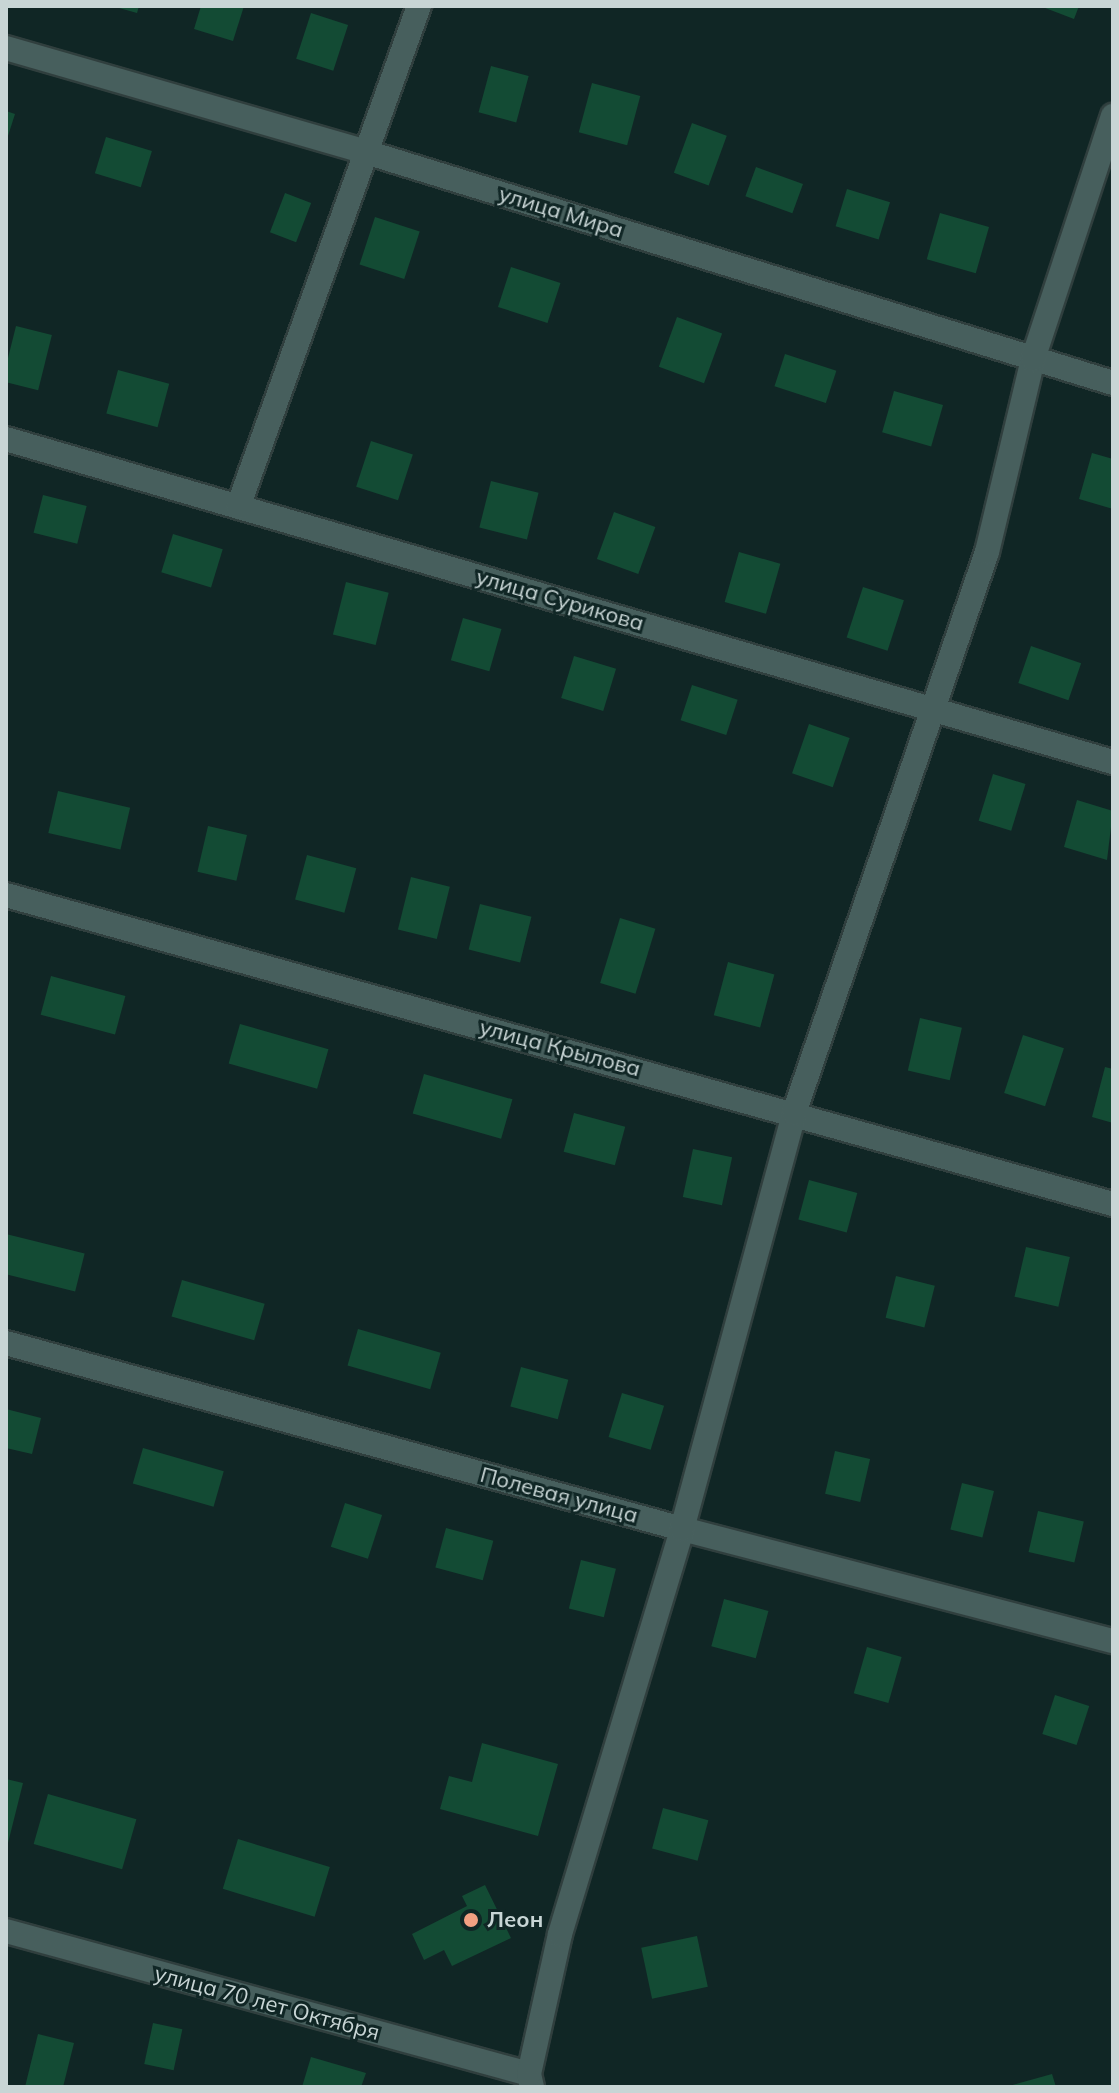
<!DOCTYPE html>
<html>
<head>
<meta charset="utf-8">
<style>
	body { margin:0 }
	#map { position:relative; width:1119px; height:2093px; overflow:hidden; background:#102625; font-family:Mulish,sans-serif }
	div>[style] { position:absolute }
	.building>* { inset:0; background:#134b34; transform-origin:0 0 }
	.roads { filter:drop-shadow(2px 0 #303f3e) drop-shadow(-2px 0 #303f3e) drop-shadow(0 2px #303f3e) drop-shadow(0 -2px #303f3e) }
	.minor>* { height:24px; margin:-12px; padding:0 12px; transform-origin:12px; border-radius:12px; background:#475f5d }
	.dots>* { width:22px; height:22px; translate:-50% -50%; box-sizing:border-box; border:4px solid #102625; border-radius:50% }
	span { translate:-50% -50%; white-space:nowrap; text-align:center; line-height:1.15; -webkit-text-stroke:6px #102625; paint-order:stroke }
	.street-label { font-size:22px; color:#c8d5d5 }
	.poi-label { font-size:22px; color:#c8d5d5; font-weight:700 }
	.left { translate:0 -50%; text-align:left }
	.frame { position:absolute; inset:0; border:8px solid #c8d5d5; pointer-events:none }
</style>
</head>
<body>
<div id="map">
	<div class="building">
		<div style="clip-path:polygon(112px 6px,139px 6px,137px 13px)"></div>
		<div style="clip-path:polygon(201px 6px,244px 6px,233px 41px,194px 29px)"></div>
		<div style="clip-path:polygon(1040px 6px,1079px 6px,1074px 19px)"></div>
		<div style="left:311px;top:13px;width:39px;height:48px;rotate:18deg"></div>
		<div style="left:491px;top:66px;width:39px;height:48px;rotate:15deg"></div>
		<div style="left:592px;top:83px;width:50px;height:51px;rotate:15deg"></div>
		<div style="clip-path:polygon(6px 111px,15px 114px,7px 139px,6px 139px)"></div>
		<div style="left:692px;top:123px;width:37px;height:53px;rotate:20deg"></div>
		<div style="left:106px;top:137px;width:48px;height:38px;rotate:17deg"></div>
		<div style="left:756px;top:167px;width:50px;height:31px;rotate:20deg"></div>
		<div style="left:847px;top:189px;width:45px;height:39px;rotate:17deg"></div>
		<div style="left:285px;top:193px;width:28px;height:42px;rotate:21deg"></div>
		<div style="left:940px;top:213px;width:51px;height:48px;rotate:16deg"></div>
		<div style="left:375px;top:217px;width:47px;height:50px;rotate:18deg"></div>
		<div style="left:511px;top:267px;width:52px;height:42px;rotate:18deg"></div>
		<div style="left:677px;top:317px;width:48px;height:53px;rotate:20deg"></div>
		<div style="left:16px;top:326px;width:37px;height:57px;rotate:14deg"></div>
		<div style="left:785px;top:354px;width:54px;height:34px;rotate:18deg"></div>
		<div style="left:118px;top:370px;width:53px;height:45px;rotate:15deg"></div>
		<div style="left:894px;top:391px;width:51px;height:43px;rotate:16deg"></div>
		<div style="left:371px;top:441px;width:44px;height:48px;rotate:18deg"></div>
		<div style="clip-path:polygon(1092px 453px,1113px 459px,1113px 509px,1079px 499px)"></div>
		<div style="left:491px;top:481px;width:49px;height:48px;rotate:14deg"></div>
		<div style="left:43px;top:495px;width:45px;height:39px;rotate:14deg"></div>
		<div style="left:614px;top:512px;width:44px;height:50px;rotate:20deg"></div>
		<div style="left:173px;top:534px;width:52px;height:40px;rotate:17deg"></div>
		<div style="left:739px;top:552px;width:43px;height:52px;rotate:16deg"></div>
		<div style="left:346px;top:582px;width:44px;height:54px;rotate:14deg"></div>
		<div style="left:863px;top:587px;width:43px;height:53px;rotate:18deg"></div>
		<div style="left:463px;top:618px;width:40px;height:44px;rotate:16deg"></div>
		<div style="left:1031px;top:646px;width:53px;height:39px;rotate:19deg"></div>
		<div style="left:574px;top:656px;width:44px;height:44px;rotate:17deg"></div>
		<div style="left:692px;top:685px;width:48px;height:37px;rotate:18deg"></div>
		<div style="left:809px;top:724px;width:43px;height:52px;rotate:19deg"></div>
		<div style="left:993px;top:774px;width:34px;height:49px;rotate:17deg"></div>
		<div style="left:58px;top:791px;width:74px;height:43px;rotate:13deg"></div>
		<div style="clip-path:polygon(1077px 800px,1113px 811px,1107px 860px,1064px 847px)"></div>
		<div style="left:208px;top:826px;width:40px;height:47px;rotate:13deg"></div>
		<div style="left:307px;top:855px;width:51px;height:46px;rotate:15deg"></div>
		<div style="left:411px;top:877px;width:40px;height:54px;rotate:14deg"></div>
		<div style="left:480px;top:904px;width:53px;height:47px;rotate:14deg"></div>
		<div style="left:620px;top:918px;width:37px;height:68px;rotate:17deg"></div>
		<div style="left:728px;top:962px;width:48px;height:55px;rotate:15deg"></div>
		<div style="left:51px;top:976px;width:77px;height:40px;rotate:15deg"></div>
		<div style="left:920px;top:1018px;width:43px;height:54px;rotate:13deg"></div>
		<div style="left:240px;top:1024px;width:92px;height:41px;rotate:16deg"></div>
		<div style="left:1023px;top:1035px;width:43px;height:61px;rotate:18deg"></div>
		<div style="clip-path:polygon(1105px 1067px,1113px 1069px,1113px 1123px,1092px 1117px)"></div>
		<div style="left:424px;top:1074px;width:92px;height:41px;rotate:16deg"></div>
		<div style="left:574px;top:1113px;width:53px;height:40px;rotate:15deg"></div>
		<div style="left:693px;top:1149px;width:40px;height:49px;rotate:12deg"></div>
		<div style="left:809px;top:1180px;width:50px;height:41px;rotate:15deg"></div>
		<div style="left:6px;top:1234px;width:81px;height:39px;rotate:14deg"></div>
		<div style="left:1026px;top:1247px;width:45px;height:51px;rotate:13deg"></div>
		<div style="left:896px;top:1276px;width:40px;height:43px;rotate:14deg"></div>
		<div style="left:182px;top:1280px;width:86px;height:38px;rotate:16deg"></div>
		<div style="left:358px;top:1329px;width:86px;height:38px;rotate:16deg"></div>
		<div style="left:521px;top:1367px;width:49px;height:41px;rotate:15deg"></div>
		<div style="left:622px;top:1393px;width:44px;height:46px;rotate:17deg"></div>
		<div style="clip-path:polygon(6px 1409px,41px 1418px,32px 1454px,6px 1448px)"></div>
		<div style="left:143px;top:1448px;width:84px;height:37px;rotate:16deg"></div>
		<div style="left:835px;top:1451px;width:36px;height:44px;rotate:13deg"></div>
		<div style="left:962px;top:1483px;width:33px;height:48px;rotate:14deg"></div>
		<div style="left:345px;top:1503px;width:39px;height:46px;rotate:18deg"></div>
		<div style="left:1038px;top:1511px;width:47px;height:42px;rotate:13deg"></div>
		<div style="left:446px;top:1528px;width:49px;height:41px;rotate:15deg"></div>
		<div style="left:581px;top:1560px;width:36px;height:50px;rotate:14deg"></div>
		<div style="left:724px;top:1599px;width:46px;height:49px;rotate:15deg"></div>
		<div style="left:867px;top:1647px;width:36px;height:48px;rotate:16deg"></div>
		<div style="left:1055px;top:1695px;width:36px;height:41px;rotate:18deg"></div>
		<div style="clip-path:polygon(482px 1743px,558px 1764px,538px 1836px,440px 1809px,449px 1776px,472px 1782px)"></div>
		<div style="clip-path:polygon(6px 1779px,23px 1783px,7px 1847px,6px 1847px)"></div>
		<div style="left:48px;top:1794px;width:92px;height:52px;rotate:16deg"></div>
		<div style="left:663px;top:1808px;width:47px;height:42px;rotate:15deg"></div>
		<div style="left:238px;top:1839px;width:96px;height:52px;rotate:17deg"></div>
		<div style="clip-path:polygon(485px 1885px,511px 1938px,452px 1966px,444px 1950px,424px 1960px,412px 1934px,467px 1906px,462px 1896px)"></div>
		<div style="left:697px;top:1936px;width:52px;height:57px;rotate:78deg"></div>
		<div style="left:153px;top:2023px;width:30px;height:42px;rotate:12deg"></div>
		<div style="clip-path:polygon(38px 2034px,74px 2043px,63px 2087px,25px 2087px)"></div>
		<div style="clip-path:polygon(311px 2057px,366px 2073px,361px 2087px,302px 2087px)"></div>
		<div style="clip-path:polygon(1052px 2074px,1056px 2087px,1009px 2087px,1009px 2086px)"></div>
	</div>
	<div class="roads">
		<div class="minor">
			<div style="left:6px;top:48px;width:378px;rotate:16.1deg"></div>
			<div style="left:369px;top:153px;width:779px;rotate:17.18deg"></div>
			<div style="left:6px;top:439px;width:1153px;rotate:16.27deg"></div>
			<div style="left:238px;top:507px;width:533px;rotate:-70.14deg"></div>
			<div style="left:6px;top:895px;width:1149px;rotate:15.6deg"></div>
			<div style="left:6px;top:1343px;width:701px;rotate:15.38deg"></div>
			<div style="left:682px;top:1529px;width:445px;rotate:14.6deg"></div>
			<div style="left:6px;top:1931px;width:542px;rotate:15.29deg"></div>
			<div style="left:532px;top:2087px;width:13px;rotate:-103deg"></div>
			<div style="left:529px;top:2074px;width:143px;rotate:-77.5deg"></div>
			<div style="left:560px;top:1934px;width:423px;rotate:-73.2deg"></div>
			<div style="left:682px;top:1529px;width:431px;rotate:-74.9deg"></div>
			<div style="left:794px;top:1113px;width:593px;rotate:-71.02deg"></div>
			<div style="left:987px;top:552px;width:198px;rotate:-76.6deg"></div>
			<div style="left:1033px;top:359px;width:256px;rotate:-71.8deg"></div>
		</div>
	</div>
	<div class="dots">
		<div style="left:471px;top:1920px;background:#f3a082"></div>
	</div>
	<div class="street-label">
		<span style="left:561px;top:212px;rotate:17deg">улица Мира</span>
		<span style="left:560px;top:600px;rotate:16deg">улица Сурикова</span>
		<span style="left:560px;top:1048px;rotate:15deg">улица Крылова</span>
		<span style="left:559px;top:1495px;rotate:15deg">Полевая улица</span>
		<span style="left:267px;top:2003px;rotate:15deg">улица 70 лет Октября</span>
	</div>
	<div class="poi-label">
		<span class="left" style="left:487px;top:1920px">Леон</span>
	</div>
	<div class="frame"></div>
</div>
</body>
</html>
